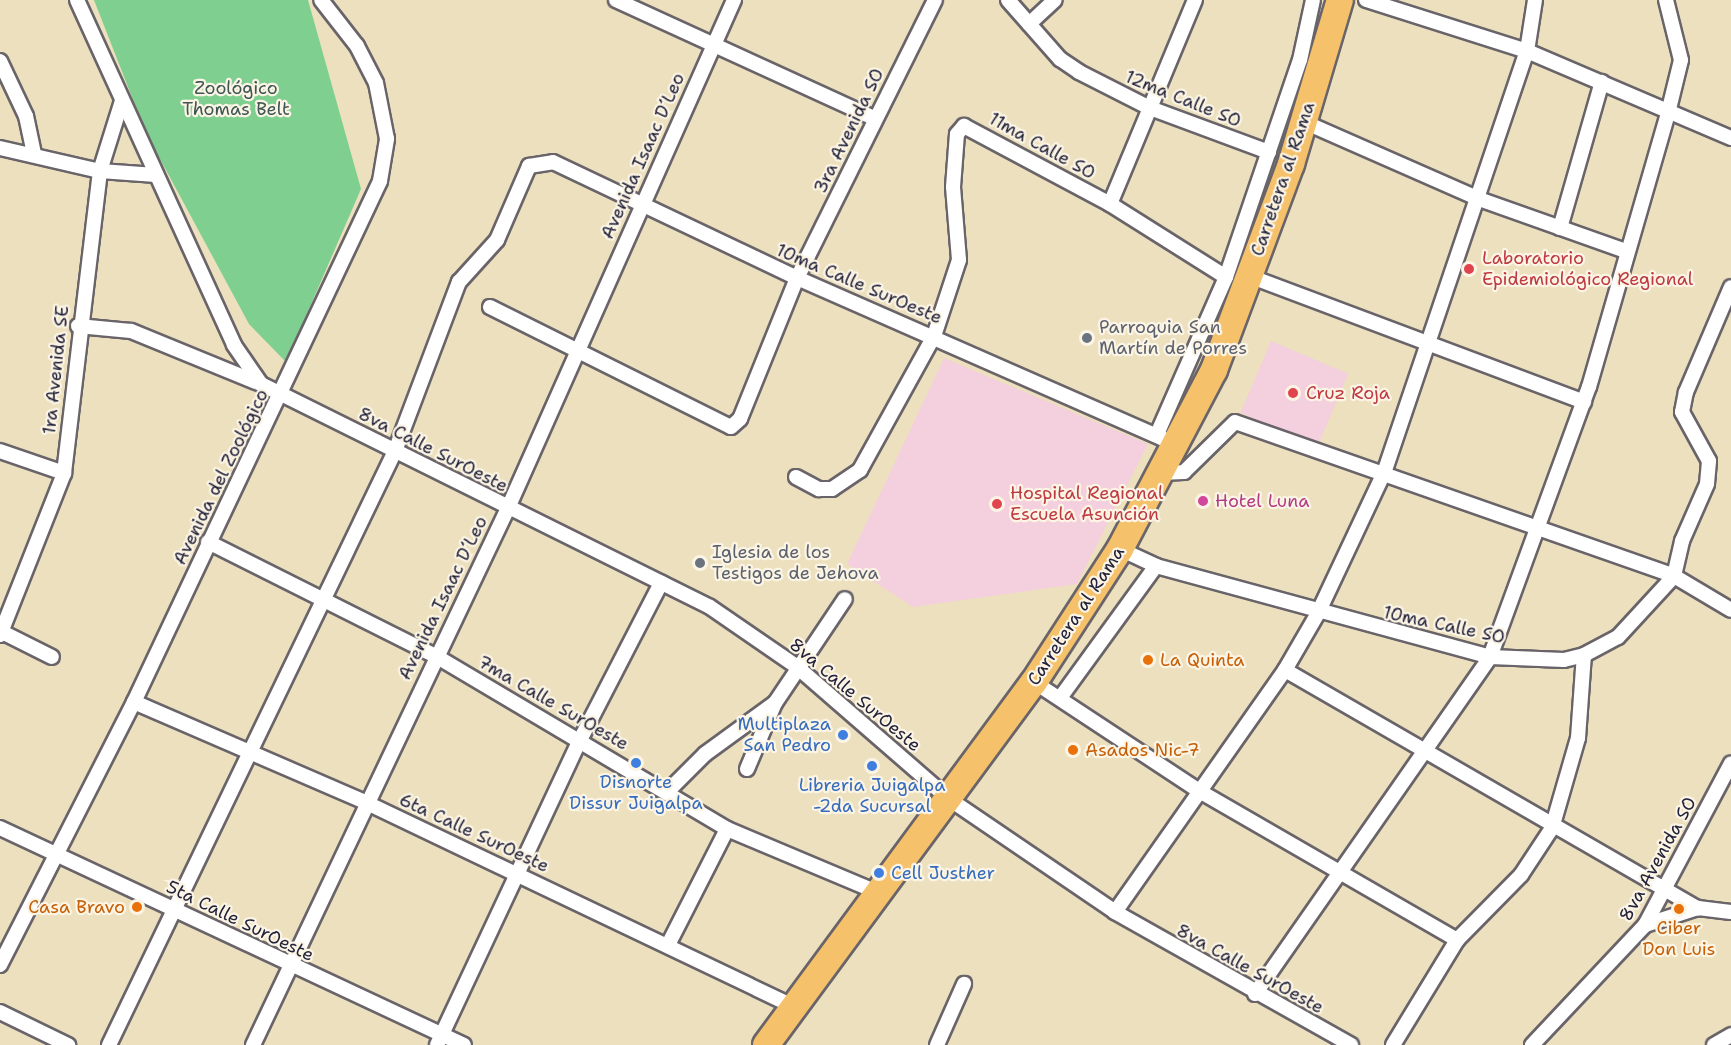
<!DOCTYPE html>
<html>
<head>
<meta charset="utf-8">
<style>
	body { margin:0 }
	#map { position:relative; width:1731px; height:1045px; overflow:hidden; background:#ece0be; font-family:"Shantell Sans",sans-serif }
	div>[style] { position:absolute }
	.built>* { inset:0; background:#f4cfdd; transform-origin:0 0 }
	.green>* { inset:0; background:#7fcf90 }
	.roads { filter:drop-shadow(2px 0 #696469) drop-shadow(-2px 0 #696469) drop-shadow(0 2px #696469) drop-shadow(0 -2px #696469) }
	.street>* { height:14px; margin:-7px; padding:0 7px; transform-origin:7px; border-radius:7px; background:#fff }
	.highway>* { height:26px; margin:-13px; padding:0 13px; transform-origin:13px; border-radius:13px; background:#f5c16b }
	.dots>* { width:16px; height:16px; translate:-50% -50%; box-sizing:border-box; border:3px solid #fcf5e5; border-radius:50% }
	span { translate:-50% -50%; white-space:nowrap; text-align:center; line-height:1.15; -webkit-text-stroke:4.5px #fcf5e5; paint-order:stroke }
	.park-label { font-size:18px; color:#3e5654 }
	.street-label { font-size:18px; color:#22223b }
	.health-label { font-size:18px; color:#be3a42 }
	.left { translate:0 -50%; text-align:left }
	.worship-label { font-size:18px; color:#5b616d }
	.hotel-label { font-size:18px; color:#b23c85 }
	.food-label { font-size:18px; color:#c56008 }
	.right { translate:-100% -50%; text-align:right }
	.shop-label { font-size:18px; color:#366cbe }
</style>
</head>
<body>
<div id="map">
	<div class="built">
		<div style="left:1271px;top:341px;width:84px;height:78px;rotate:23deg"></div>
		<div style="clip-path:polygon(944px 358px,1148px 444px,1077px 584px,913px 607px,847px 564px)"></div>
	</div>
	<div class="green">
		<div style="clip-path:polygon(94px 0,308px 0,361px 189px,286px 362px,249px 324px,146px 133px)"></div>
	</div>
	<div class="roads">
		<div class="street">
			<div style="left:77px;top:0;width:379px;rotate:65.5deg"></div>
			<div style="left:234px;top:345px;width:47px;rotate:55.3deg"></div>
			<div style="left:261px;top:384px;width:501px;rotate:26.41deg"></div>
			<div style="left:710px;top:607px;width:104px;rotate:34.5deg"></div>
			<div style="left:796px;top:666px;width:203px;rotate:41deg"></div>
			<div style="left:949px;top:799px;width:201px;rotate:34.2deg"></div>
			<div style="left:1115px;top:912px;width:271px;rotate:29.4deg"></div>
			<div style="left:616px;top:0;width:284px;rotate:24.6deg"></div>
			<div style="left:1008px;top:0;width:79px;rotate:48.6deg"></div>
			<div style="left:1060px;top:59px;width:23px;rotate:34deg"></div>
			<div style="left:1079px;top:72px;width:80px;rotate:26.9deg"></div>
			<div style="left:1150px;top:108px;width:127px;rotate:20.3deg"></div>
			<div style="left:1535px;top:0;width:52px;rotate:98.9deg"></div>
			<div style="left:1527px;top:51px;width:222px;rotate:23.1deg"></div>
			<div style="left:1029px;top:24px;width:35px;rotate:-43deg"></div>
			<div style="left:0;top:61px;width:61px;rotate:64.7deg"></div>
			<div style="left:26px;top:116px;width:38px;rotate:78deg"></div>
			<div style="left:1304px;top:122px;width:191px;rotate:23.7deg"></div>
			<div style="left:1479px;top:199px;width:156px;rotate:19.5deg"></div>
			<div style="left:0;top:148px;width:103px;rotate:13deg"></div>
			<div style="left:100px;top:171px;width:56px;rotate:4.1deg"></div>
			<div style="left:1110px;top:204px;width:221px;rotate:-67.4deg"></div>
			<div style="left:1560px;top:228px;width:152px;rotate:-74deg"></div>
			<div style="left:1249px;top:276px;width:358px;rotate:20.6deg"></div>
			<div style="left:490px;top:307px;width:269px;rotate:26.5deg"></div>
			<div style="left:731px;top:427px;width:12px;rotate:-42deg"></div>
			<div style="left:740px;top:419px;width:152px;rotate:-68deg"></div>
			<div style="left:797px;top:278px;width:310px;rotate:-63.6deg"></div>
			<div style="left:78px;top:326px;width:53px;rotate:5.4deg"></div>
			<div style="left:131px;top:331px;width:135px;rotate:22.2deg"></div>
			<div style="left:1158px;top:432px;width:169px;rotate:-66.3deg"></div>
			<div style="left:1226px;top:277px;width:229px;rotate:-71.2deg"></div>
			<div style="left:1300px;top:60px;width:61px;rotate:-77.8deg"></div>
			<div style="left:0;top:451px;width:68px;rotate:19deg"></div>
			<div style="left:1159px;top:473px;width:25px;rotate:-2deg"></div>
			<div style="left:1184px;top:472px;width:71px;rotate:-44.4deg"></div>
			<div style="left:1235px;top:422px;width:465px;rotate:19.3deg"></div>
			<div style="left:1674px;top:576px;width:36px;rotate:-77deg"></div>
			<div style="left:1682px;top:541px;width:62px;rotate:-66.3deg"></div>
			<div style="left:1707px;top:484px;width:23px;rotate:-85deg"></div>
			<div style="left:1709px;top:461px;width:56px;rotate:-118.9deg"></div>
			<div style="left:1682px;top:412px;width:20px;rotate:-79deg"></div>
			<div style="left:1686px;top:392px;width:114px;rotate:-66.8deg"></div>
			<div style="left:796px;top:477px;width:26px;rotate:28deg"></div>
			<div style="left:819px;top:489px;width:13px"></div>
			<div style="left:832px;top:489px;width:34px;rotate:-34deg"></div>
			<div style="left:860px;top:470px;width:153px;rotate:-61.1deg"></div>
			<div style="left:934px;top:336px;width:80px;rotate:-71.8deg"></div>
			<div style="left:959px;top:260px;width:73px;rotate:-94.7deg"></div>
			<div style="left:953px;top:187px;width:53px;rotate:-85.7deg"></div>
			<div style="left:957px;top:134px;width:11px;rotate:-49deg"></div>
			<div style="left:964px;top:126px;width:166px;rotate:28.1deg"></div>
			<div style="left:1110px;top:204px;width:137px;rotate:32.2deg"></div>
			<div style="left:208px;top:542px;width:253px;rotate:26.6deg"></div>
			<div style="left:434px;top:655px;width:341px;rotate:30.7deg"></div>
			<div style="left:727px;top:829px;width:165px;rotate:22.8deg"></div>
			<div style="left:1120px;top:549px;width:40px;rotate:25deg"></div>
			<div style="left:1156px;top:566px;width:346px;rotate:15.2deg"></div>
			<div style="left:1490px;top:657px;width:74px;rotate:2.3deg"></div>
			<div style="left:1564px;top:660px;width:21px;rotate:-14deg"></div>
			<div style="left:1584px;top:655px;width:38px;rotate:-28deg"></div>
			<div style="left:1618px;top:637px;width:83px;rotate:-47.4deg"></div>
			<div style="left:1674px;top:576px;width:66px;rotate:30.8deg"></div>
			<div style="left:0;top:631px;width:58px;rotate:26.6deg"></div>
			<div style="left:0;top:635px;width:174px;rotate:-68.4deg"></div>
			<div style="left:64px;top:473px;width:304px;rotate:-83.2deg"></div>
			<div style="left:100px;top:171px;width:73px;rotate:-72.6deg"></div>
			<div style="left:1285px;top:670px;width:477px;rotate:30deg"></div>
			<div style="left:1034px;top:682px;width:200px;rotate:33.4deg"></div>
			<div style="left:1201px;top:792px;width:296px;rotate:30deg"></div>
			<div style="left:1060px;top:698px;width:163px;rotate:-54deg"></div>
			<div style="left:134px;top:702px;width:254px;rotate:23.4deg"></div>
			<div style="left:367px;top:803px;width:474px;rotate:25.5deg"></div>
			<div style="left:747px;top:769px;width:69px;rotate:-67.1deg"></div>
			<div style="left:668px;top:791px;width:52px;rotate:-45deg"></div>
			<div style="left:705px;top:754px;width:87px;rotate:-36.1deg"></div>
			<div style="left:775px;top:703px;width:125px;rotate:-56.1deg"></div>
			<div style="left:0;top:828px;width:512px;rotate:25.06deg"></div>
			<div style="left:1115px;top:912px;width:296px;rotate:-54.9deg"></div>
			<div style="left:1285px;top:670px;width:66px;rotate:-59.9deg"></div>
			<div style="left:1318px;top:613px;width:155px;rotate:-64.8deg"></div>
			<div style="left:1384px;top:473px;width:446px;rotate:-71.3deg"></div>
			<div style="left:1527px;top:51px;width:169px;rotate:-162.4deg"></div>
			<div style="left:1645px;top:925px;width:56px;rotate:-17.8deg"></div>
			<div style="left:1698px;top:908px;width:33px;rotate:7deg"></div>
			<div style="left:669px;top:943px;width:128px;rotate:-63deg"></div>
			<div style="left:0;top:965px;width:295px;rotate:-63deg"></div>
			<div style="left:134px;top:702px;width:576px;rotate:-64.72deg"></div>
			<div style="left:380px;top:181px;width:43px;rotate:-80.5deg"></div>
			<div style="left:387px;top:139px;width:57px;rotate:-101.1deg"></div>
			<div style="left:376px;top:83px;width:42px;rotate:-117.2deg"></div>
			<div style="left:357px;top:46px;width:58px;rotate:-128deg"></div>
			<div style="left:1255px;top:994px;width:411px;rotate:-55.1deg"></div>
			<div style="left:1490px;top:657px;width:288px;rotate:-69.9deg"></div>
			<div style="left:1589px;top:387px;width:289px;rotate:-73.9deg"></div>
			<div style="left:1669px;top:109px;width:50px;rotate:-76.2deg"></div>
			<div style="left:1681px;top:60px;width:62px;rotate:-104deg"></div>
			<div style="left:0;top:1012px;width:76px;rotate:25.9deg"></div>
			<div style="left:109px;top:1045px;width:659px;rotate:-64.29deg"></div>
			<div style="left:395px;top:451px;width:181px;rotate:-69.3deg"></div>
			<div style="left:459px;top:282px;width:57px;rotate:-47.9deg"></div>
			<div style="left:497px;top:240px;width:81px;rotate:-66.6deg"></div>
			<div style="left:529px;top:166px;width:24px;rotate:-9deg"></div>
			<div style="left:553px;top:162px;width:270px;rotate:25.4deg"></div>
			<div style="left:797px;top:278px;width:414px;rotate:23.7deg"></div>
			<div style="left:253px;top:1045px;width:594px;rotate:-64.6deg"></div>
			<div style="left:508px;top:508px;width:556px;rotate:-66.02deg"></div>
			<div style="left:437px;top:1045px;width:337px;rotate:-64.9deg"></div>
			<div style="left:580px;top:740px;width:177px;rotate:-62.7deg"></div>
			<div style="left:937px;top:1045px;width:67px;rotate:-66.1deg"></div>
			<div style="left:1393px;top:1045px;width:123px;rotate:-58.6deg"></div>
			<div style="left:1457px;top:940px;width:91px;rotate:-45.4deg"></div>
			<div style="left:1521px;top:875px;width:56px;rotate:-56.6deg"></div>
			<div style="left:1552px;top:828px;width:94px;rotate:-73.9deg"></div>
			<div style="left:1578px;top:738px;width:83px;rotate:-85.9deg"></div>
			<div style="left:1532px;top:1045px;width:165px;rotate:-46.7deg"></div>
			<div style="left:1645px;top:925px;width:183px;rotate:-62deg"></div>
			<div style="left:1714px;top:1045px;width:20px;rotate:-30deg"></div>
		</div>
		<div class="highway">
			<div style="left:766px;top:1045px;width:451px;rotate:-53.6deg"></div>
			<div style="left:1034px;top:682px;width:158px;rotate:-57.1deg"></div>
			<div style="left:1120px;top:549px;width:202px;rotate:-62.3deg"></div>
			<div style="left:1214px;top:370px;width:220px;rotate:-69.5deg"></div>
			<div style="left:1291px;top:164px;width:171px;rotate:-73.4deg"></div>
		</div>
	</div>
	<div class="dots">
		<div style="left:1469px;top:269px;background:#e0444e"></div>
		<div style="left:1087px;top:338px;background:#6b7280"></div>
		<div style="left:1293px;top:393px;background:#e0444e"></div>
		<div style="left:1203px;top:501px;background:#d1479c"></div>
		<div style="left:997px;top:504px;background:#e0444e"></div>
		<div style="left:700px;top:563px;background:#6b7280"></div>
		<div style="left:1148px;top:660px;background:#e8710a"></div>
		<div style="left:843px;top:735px;background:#3f7fe0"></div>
		<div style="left:1073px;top:750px;background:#e8710a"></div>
		<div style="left:636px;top:763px;background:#3f7fe0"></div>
		<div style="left:872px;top:766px;background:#3f7fe0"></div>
		<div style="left:879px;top:873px;background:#3f7fe0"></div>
		<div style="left:137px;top:907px;background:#e8710a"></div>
		<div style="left:1679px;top:909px;background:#e8710a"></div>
	</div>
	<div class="park-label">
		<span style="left:236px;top:99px">Zoológico<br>Thomas Belt</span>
	</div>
	<div class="street-label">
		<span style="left:1183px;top:99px;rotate:22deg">12ma Calle SO</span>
		<span style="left:849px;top:131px;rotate:-64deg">3ra Avenida SO</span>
		<span style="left:1042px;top:146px;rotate:29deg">11ma Calle SO</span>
		<span style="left:643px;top:156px;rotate:-66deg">Avenida Isaac D´Leo</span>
		<span style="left:1283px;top:179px;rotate:-71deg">Carretera al Rama</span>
		<span style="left:859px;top:284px;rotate:23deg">10ma Calle SurOeste</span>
		<span style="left:56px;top:370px;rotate:-84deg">1ra Avenida SE</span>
		<span style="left:433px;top:450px;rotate:27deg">8va Calle SurOeste</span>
		<span style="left:221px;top:477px;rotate:-64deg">Avenida del Zoológico</span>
		<span style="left:443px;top:598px;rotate:-64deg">Avenida Isaac D´Leo</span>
		<span style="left:1076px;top:616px;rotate:-57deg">Carretera al Rama</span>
		<span style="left:1444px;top:625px;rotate:12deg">10ma Calle SO</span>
		<span style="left:855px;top:695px;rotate:40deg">8va Calle SurOeste</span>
		<span style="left:553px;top:703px;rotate:30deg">7ma Calle SurOeste</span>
		<span style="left:474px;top:833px;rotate:25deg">6ta Calle SurOeste</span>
		<span style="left:1658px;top:859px;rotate:-61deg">8va Avenida SO</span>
		<span style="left:240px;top:921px;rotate:26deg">5ta Calle SurOeste</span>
		<span style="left:1250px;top:969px;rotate:29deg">8va Calle SurOeste</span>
	</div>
	<div class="health-label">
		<span class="left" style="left:1482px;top:269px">Laboratorio<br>Epidemiológico Regional</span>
		<span class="left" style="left:1306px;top:393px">Cruz Roja</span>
		<span class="left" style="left:1010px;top:504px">Hospital Regional<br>Escuela Asunción</span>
	</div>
	<div class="worship-label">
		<span class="left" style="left:1099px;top:338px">Parroquia San<br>Martín de Porres</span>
		<span class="left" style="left:712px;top:563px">Iglesia de los<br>Testigos de Jehova</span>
	</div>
	<div class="hotel-label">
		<span class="left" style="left:1215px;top:501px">Hotel Luna</span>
	</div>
	<div class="food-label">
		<span class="left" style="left:1160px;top:660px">La Quinta</span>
		<span class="left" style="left:1085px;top:750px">Asados Nic-7</span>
		<span class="right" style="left:125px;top:907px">Casa Bravo</span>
		<span style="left:1679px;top:939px">Ciber<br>Don Luis</span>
	</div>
	<div class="shop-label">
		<span class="right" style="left:831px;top:735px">Multiplaza<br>San Pedro</span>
		<span style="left:636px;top:793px">Disnorte<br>Dissur Juigalpa</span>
		<span style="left:872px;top:796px">Libreria Juigalpa<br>-2da Sucursal</span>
		<span class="left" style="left:891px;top:873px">Cell Justher</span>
	</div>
</div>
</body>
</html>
